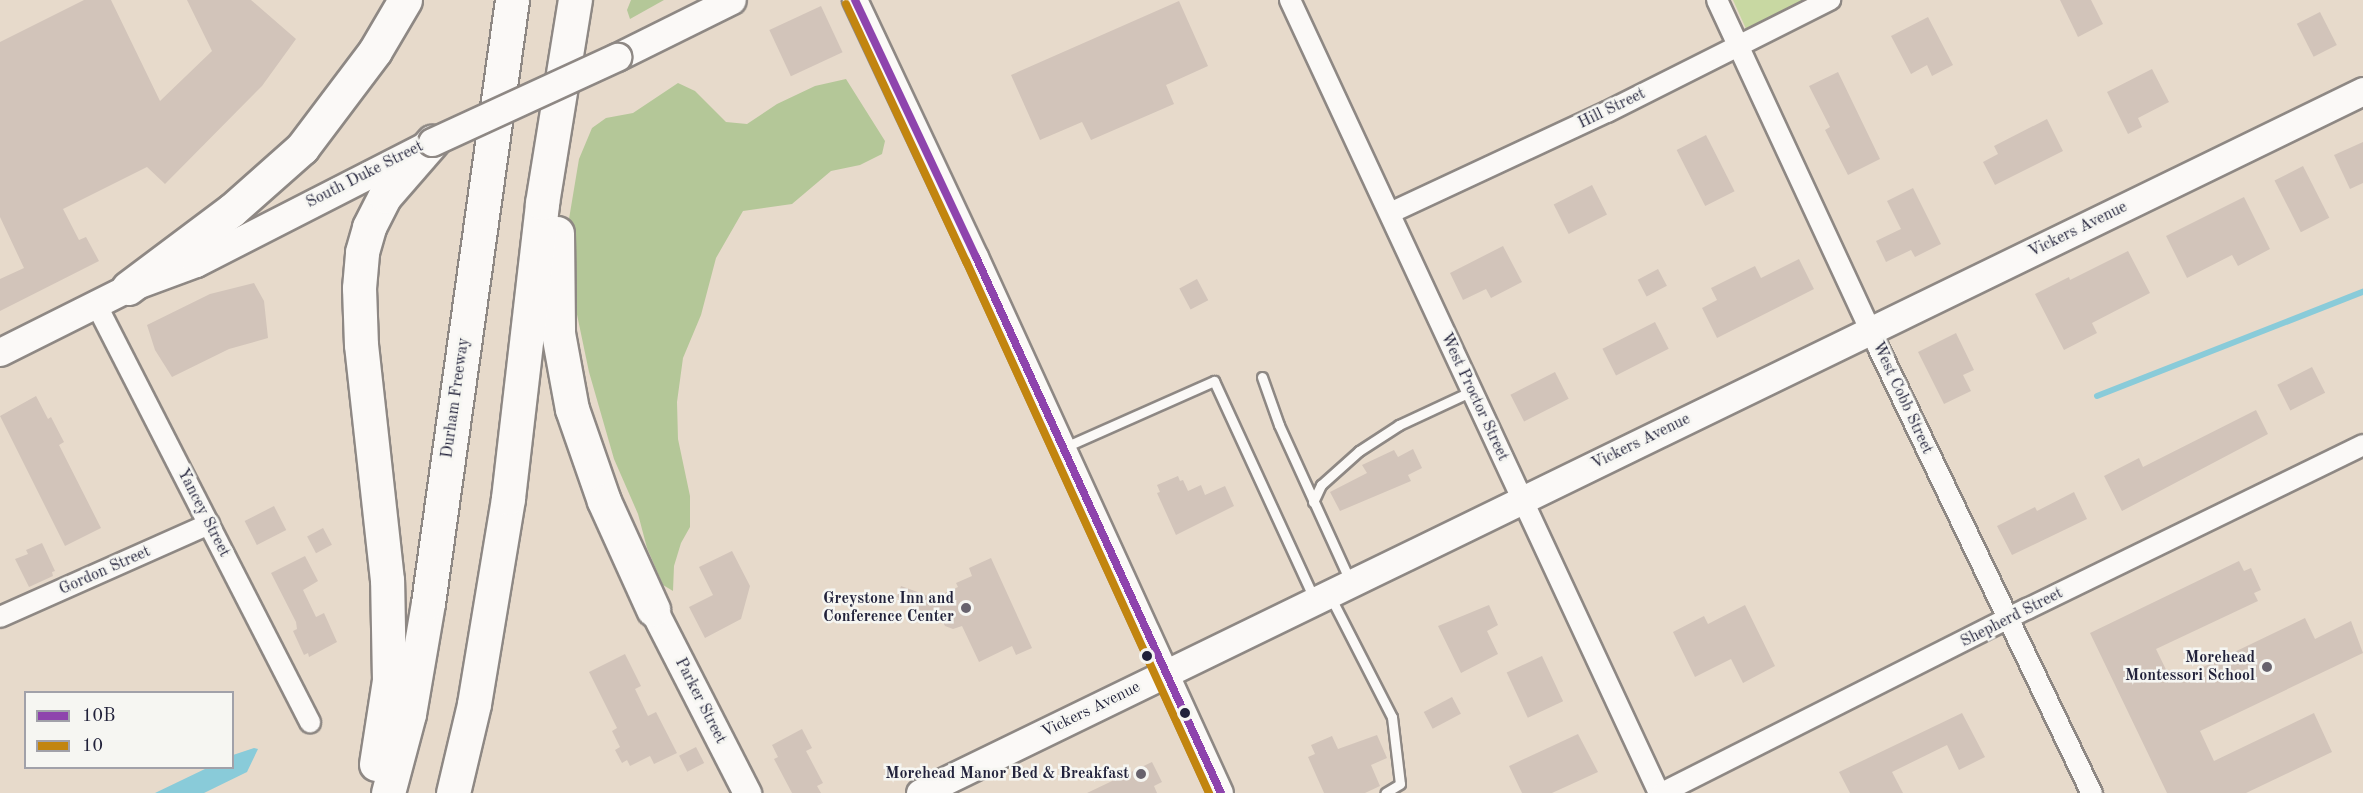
<!DOCTYPE html>
<html>
<head>
<meta charset="utf-8">
<style>
	body { margin:0 }
	#map { position:relative; width:2363px; height:793px; overflow:hidden; background:#e7dacb; font-family:"Old Standard TT",serif }
	div>[style] { position:absolute }
	.green>* { inset:0; background:#c8d8a2 }
	.forest>* { inset:0; background:#b4c798 }
	.water>* { inset:0; background:#89cbd9 }
	.stream>* { height:6px; margin:-3px; padding:0 3px; transform-origin:3px; border-radius:3px; background:#89cbd9 }
	.building>* { inset:0; background:#d2c4ba; transform-origin:0 0 }
	.roads { filter:drop-shadow(2px 0 #8e8884) drop-shadow(-2px 0 #8e8884) drop-shadow(0 2px #8e8884) drop-shadow(0 -2px #8e8884) }
	.service>* { height:9px; margin:-4.5px; padding:0 4.5px; transform-origin:4.5px; border-radius:4.5px; background:#fbf9f7 }
	.minor>* { height:20px; margin:-10px; padding:0 10px; transform-origin:10px; border-radius:10px; background:#fbf9f7 }
	.tertiary>* { height:24px; margin:-12px; padding:0 12px; transform-origin:12px; border-radius:12px; background:#fbf9f7 }
	.secondary>* { height:27px; margin:-13.5px; padding:0 13.5px; transform-origin:13.5px; border-radius:13.5px; background:#fbf9f7 }
	.motorway>* { height:33px; margin:-16.5px; padding:0 16.5px; transform-origin:16.5px; border-radius:16.5px; background:#fbf9f7 }
	.bridges { filter:drop-shadow(2px 0 #8e8884) drop-shadow(-2px 0 #8e8884) drop-shadow(0 2px #8e8884) drop-shadow(0 -2px #8e8884) }
	.secondary-bridge>* { height:27px; margin:-13.5px; padding:0 13.5px; transform-origin:13.5px; border-radius:13.5px; background:#fbf9f7 }
	.bus-1>* { height:8px; margin:-4px; padding:0 4px; transform-origin:4px; border-radius:4px; background:#8e44ad }
	.bus-2>* { height:8px; margin:-4px; padding:0 4px; transform-origin:4px; border-radius:4px; background:#c2850f }
	.dots>* { width:16px; height:16px; translate:-50% -50%; box-sizing:border-box; border:3px solid #f6f6f2; border-radius:50% }
	span { translate:-50% -50%; white-space:nowrap; text-align:center; line-height:1.15; -webkit-text-stroke:5px #f6f6f2; paint-order:stroke }
	.street-label { font-size:16px; color:#22223b }
	.poi-label { font-size:16px; color:#22223b; font-weight:700 }
	.right { translate:-100% -50%; text-align:right }
	.legend { position:absolute; left:24px; top:691px; width:210px; height:78px; box-sizing:border-box; background:#f6f6f2; border:2px solid #a1a1a9; margin:0; padding:8px 10px; list-style:none; font-size:18px; color:#22223b }
	.legend li { display:flex; align-items:center; gap:12px; height:30px }
	.legend b { width:30px; border:2px solid #a1a1a9 }
</style>
</head>
<body>
<div id="map">
	<div class="green">
		<div style="clip-path:polygon(1733px 0,1808px 0,1747px 31px)"></div>
	</div>
	<div class="forest">
		<div style="clip-path:polygon(631px 0,664px 0,630px 19px,627px 10px)"></div>
		<div style="clip-path:polygon(846px 79px,885px 141px,882px 154px,860px 165px,831px 171px,792px 204px,743px 211px,716px 258px,701px 315px,683px 358px,677px 402px,678px 439px,690px 496px,690px 527px,681px 543px,674px 566px,673px 591px,663px 585px,647px 548px,638px 514px,614px 459px,589px 372px,575px 305px,569px 219px,579px 159px,592px 128px,606px 118px,633px 113px,678px 83px,695px 91px,726px 122px,747px 124px,777px 104px,815px 86px)"></div>
	</div>
	<div class="water">
		<div style="clip-path:polygon(254px 748px,258px 749px,247px 772px,204px 793px,155px 793px,207px 768px,232px 768px,233px 755px)"></div>
	</div>
	<div class="stream">
		<div style="left:2097px;top:396px;width:286px;rotate:-21.4deg"></div>
	</div>
	<div class="building">
		<div style="clip-path:polygon(84px 0,111px 0,160px 101px,212px 51px,187px 0,251px 0,296px 39px,262px 86px,165px 184px,147px 167px,63px 209px,79px 240px,86px 237px,99px 261px,0 311px,0 279px,24px 268px,0 217px,0 42px)"></div>
		<div style="clip-path:polygon(2060px 0,2091px 0,2103px 24px,2078px 37px)"></div>
		<div style="clip-path:polygon(1179px 1px,1208px 66px,1166px 85px,1174px 104px,1091px 140px,1082px 122px,1040px 140px,1011px 75px)"></div>
		<div style="left:821px;top:6px;width:51px;height:57px;rotate:65deg"></div>
		<div style="left:2320px;top:12px;width:37px;height:26px;rotate:63deg"></div>
		<div style="clip-path:polygon(1928px 17px,1953px 65px,1932px 76px,1927px 65px,1911px 74px,1891px 36px)"></div>
		<div style="clip-path:polygon(2152px 69px,2169px 102px,2138px 118px,2142px 127px,2128px 134px,2107px 92px)"></div>
		<div style="clip-path:polygon(1838px 72px,1880px 159px,1848px 175px,1825px 130px,1830px 127px,1809px 86px)"></div>
		<div style="clip-path:polygon(2047px 119px,2063px 151px,1995px 185px,1983px 162px,1998px 154px,1994px 146px)"></div>
		<div style="left:1706px;top:135px;width:63px;height:33px;rotate:63deg"></div>
		<div style="clip-path:polygon(2363px 142px,2363px 183px,2350px 189px,2334px 155px)"></div>
		<div style="left:2303px;top:166px;width:58px;height:32px;rotate:63deg"></div>
		<div style="left:1592px;top:185px;width:33px;height:43px;rotate:63deg"></div>
		<div style="clip-path:polygon(1913px 188px,1941px 244px,1915px 257px,1911px 250px,1886px 262px,1876px 241px,1901px 229px,1887px 201px)"></div>
		<div style="clip-path:polygon(2244px 197px,2270px 249px,2238px 266px,2232px 255px,2187px 278px,2166px 236px)"></div>
		<div style="clip-path:polygon(1503px 246px,1522px 282px,1491px 298px,1486px 289px,1463px 300px,1450px 273px)"></div>
		<div style="clip-path:polygon(2128px 251px,2150px 293px,2092px 323px,2097px 333px,2064px 350px,2035px 294px,2069px 277px,2070px 280px)"></div>
		<div style="clip-path:polygon(1799px 259px,1814px 289px,1717px 338px,1702px 308px,1717px 300px,1711px 288px,1755px 266px,1761px 278px)"></div>
		<div style="left:1658px;top:269px;width:19px;height:23px;rotate:62deg"></div>
		<div style="left:1197px;top:279px;width:24px;height:20px;rotate:62deg"></div>
		<div style="clip-path:polygon(254px 283px,264px 301px,268px 338px,229px 349px,172px 377px,155px 350px,147px 325px,210px 294px)"></div>
		<div style="left:1655px;top:322px;width:30px;height:59px;rotate:63deg"></div>
		<div style="clip-path:polygon(1956px 333px,1974px 370px,1963px 375px,1971px 391px,1944px 404px,1918px 352px)"></div>
		<div style="left:2312px;top:367px;width:29px;height:39px;rotate:63deg"></div>
		<div style="left:1555px;top:372px;width:30px;height:50px;rotate:63deg"></div>
		<div style="clip-path:polygon(36px 396px,48px 419px,51px 417px,64px 442px,59px 445px,101px 528px,65px 546px,0 416px)"></div>
		<div style="clip-path:polygon(2256px 410px,2268px 434px,2122px 511px,2104px 476px,2139px 458px,2143px 467px)"></div>
		<div style="clip-path:polygon(1413px 449px,1422px 468px,1408px 475px,1411px 481px,1340px 511px,1330px 492px,1367px 473px,1362px 465px,1394px 450px,1398px 457px)"></div>
		<div style="clip-path:polygon(1178px 476px,1180px 481px,1183px 480px,1188px 491px,1201px 485px,1205px 495px,1225px 486px,1234px 506px,1176px 535px,1157px 493px,1160px 492px,1157px 485px)"></div>
		<div style="clip-path:polygon(2074px 492px,2087px 519px,2012px 555px,1997px 526px,2035px 507px,2037px 511px)"></div>
		<div style="left:274px;top:506px;width:27px;height:33px;rotate:63deg"></div>
		<div style="left:323px;top:528px;width:19px;height:18px;rotate:62deg"></div>
		<div style="clip-path:polygon(42px 543px,55px 571px,52px 572px,53px 576px,29px 587px,15px 559px,28px 554px,26px 550px)"></div>
		<div style="clip-path:polygon(732px 551px,750px 586px,741px 619px,705px 638px,689px 607px,713px 595px,699px 567px)"></div>
		<div style="clip-path:polygon(305px 556px,318px 581px,303px 590px,316px 617px,324px 613px,337px 642px,309px 657px,308px 653px,304px 655px,293px 631px,297px 629px,296px 622px,271px 573px)"></div>
		<div style="clip-path:polygon(991px 558px,1032px 648px,1016px 655px,1012px 646px,979px 662px,962px 626px,953px 629px,945px 626px,940px 616px,929px 611px,922px 613px,917px 606px,897px 597px,901px 586px,934px 598px,958px 587px,956px 583px,972px 576px,969px 568px)"></div>
		<div style="clip-path:polygon(2239px 561px,2244px 571px,2251px 568px,2261px 590px,2254px 593px,2258px 601px,2156px 649px,2172px 682px,2305px 618px,2315px 639px,2351px 621px,2363px 653px,2200px 731px,2214px 761px,2314px 713px,2332px 752px,2246px 793px,2167px 793px,2090px 633px)"></div>
		<div style="clip-path:polygon(1489px 605px,1498px 625px,1487px 631px,1498px 654px,1461px 673px,1438px 626px)"></div>
		<div style="clip-path:polygon(1745px 605px,1775px 666px,1743px 683px,1731px 659px,1695px 677px,1673px 632px,1704px 616px,1708px 624px)"></div>
		<div style="clip-path:polygon(625px 654px,641px 686px,635px 689px,648px 716px,656px 712px,677px 753px,654px 764px,650px 756px,630px 766px,627px 760px,622px 763px,615px 750px,620px 747px,612px 731px,617px 728px,589px 672px)"></div>
		<div style="left:1542px;top:656px;width:50px;height:39px;rotate:65deg"></div>
		<div style="left:1452px;top:697px;width:19px;height:32px;rotate:62deg"></div>
		<div style="clip-path:polygon(1962px 713px,1985px 757px,1959px 770px,1947px 745px,1892px 772px,1903px 793px,1850px 793px,1839px 772px)"></div>
		<div style="clip-path:polygon(802px 729px,812px 748px,806px 751px,823px 783px,817px 786px,821px 793px,792px 793px,774px 759px,778px 757px,772px 745px)"></div>
		<div style="clip-path:polygon(1578px 734px,1598px 772px,1552px 793px,1522px 793px,1509px 766px)"></div>
		<div style="clip-path:polygon(1377px 735px,1387px 758px,1371px 765px,1380px 786px,1365px 793px,1324px 793px,1308px 757px,1315px 754px,1311px 745px,1332px 736px,1338px 749px)"></div>
		<div style="left:696px;top:747px;width:18px;height:19px;rotate:63deg"></div>
		<div style="clip-path:polygon(1152px 762px,1162px 782px,1154px 786px,1157px 793px,1087px 793px)"></div>
	</div>
	<div class="roads">
		<div class="service">
			<div style="left:1262px;top:377px;width:51px;rotate:70.5deg"></div>
			<div style="left:1279px;top:425px;width:171px;rotate:65.5deg"></div>
			<div style="left:1065px;top:447px;width:163px;rotate:-23.9deg"></div>
			<div style="left:1214px;top:381px;width:239px;rotate:65.3deg"></div>
			<div style="left:1313px;top:502px;width:19px;rotate:-65deg"></div>
			<div style="left:1321px;top:485px;width:51px;rotate:-41.8deg"></div>
			<div style="left:1359px;top:451px;width:48px;rotate:-33deg"></div>
			<div style="left:1399px;top:425px;width:81px;rotate:-25deg"></div>
			<div style="left:1330px;top:596px;width:136px;rotate:62.9deg"></div>
			<div style="left:1392px;top:717px;width:67px;rotate:83.2deg"></div>
			<div style="left:1400px;top:784px;width:17px;rotate:149deg"></div>
		</div>
		<div class="minor">
			<div style="left:1290px;top:0;width:875px;rotate:65.05deg"></div>
			<div style="left:1717px;top:0;width:383px;rotate:65.1deg"></div>
			<div style="left:1878px;top:347px;width:495px;rotate:64.4deg"></div>
			<div style="left:1390px;top:213px;width:239px;rotate:-25deg"></div>
			<div style="left:1607px;top:112px;width:250px;rotate:-26.7deg"></div>
			<div style="left:96px;top:304px;width:470px;rotate:62.9deg"></div>
			<div style="left:0;top:617px;width:229px;rotate:-24deg"></div>
			<div style="left:1662px;top:793px;width:409px;rotate:-26.8deg"></div>
			<div style="left:2027px;top:609px;width:374px;rotate:-26deg"></div>
		</div>
		<div class="tertiary">
			<div style="left:855px;top:0;width:284px;rotate:64.8deg"></div>
			<div style="left:976px;top:257px;width:589px;rotate:65.44deg"></div>
		</div>
		<div class="secondary">
			<div style="left:617px;top:57px;width:128px;rotate:-26.4deg"></div>
			<div style="left:0;top:352px;width:143px;rotate:-26.6deg"></div>
			<div style="left:128px;top:288px;width:72px;rotate:-20.2deg"></div>
			<div style="left:196px;top:263px;width:257px;rotate:-27.1deg"></div>
			<div style="left:653px;top:609px;width:207px;rotate:62.9deg"></div>
			<div style="left:920px;top:793px;width:1605px;rotate:-25.94deg"></div>
		</div>
		<div class="motorway">
			<div style="left:557px;top:233px;width:100px;rotate:89.4deg"></div>
			<div style="left:558px;top:333px;width:77px;rotate:79.6deg"></div>
			<div style="left:572px;top:409px;width:97px;rotate:70.8deg"></div>
			<div style="left:604px;top:501px;width:119px;rotate:65.6deg"></div>
			<div style="left:128px;top:288px;width:130px;rotate:-36.9deg"></div>
			<div style="left:232px;top:210px;width:94px;rotate:-41.5deg"></div>
			<div style="left:302px;top:148px;width:121px;rotate:-53deg"></div>
			<div style="left:375px;top:51px;width:59px;rotate:-59.5deg"></div>
			<div style="left:376px;top:764px;width:85px;rotate:-81.2deg"></div>
			<div style="left:389px;top:680px;width:100px;rotate:-91.1deg"></div>
			<div style="left:387px;top:580px;width:236px;rotate:-96.3deg"></div>
			<div style="left:361px;top:345px;width:57px;rotate:-92deg"></div>
			<div style="left:359px;top:288px;width:36px;rotate:-85deg"></div>
			<div style="left:362px;top:252px;width:26px;rotate:-74deg"></div>
			<div style="left:369px;top:227px;width:35px;rotate:-63deg"></div>
			<div style="left:385px;top:196px;width:72px;rotate:-49deg"></div>
			<div style="left:388px;top:793px;width:82px;rotate:-75.1deg"></div>
			<div style="left:409px;top:714px;width:113px;rotate:-80.3deg"></div>
			<div style="left:428px;top:603px;width:609px;rotate:-82.07deg"></div>
			<div style="left:453px;top:793px;width:91px;rotate:-76.7deg"></div>
			<div style="left:474px;top:704px;width:209px;rotate:-80.6deg"></div>
			<div style="left:508px;top:498px;width:297px;rotate:-83.4deg"></div>
			<div style="left:542px;top:203px;width:206px;rotate:-80.8deg"></div>
		</div>
	</div>
	<div class="bridges">
		<div class="secondary-bridge">
			<div style="left:432px;top:142px;width:204px;rotate:-24.7deg"></div>
		</div>
	</div>
	<div class="bus-1">
		<div style="left:855px;top:0;width:284px;rotate:64.8deg"></div>
		<div style="left:976px;top:257px;width:589px;rotate:65.44deg"></div>
	</div>
	<div class="bus-2">
		<div style="left:846px;top:4px;width:284px;rotate:65deg"></div>
		<div style="left:966px;top:261px;width:585px;rotate:65.45deg"></div>
	</div>
	<div class="dots">
		<div style="left:966px;top:608px;background:#67626d"></div>
		<div style="left:1147px;top:656px;background:#22223b"></div>
		<div style="left:2267px;top:667px;background:#67626d"></div>
		<div style="left:1185px;top:713px;background:#22223b"></div>
		<div style="left:1141px;top:774px;background:#67626d"></div>
	</div>
	<div class="street-label">
		<span style="left:1612px;top:109px;rotate:-26deg">Hill Street</span>
		<span style="left:365px;top:175px;rotate:-27deg">South Duke Street</span>
		<span style="left:2078px;top:230px;rotate:-26deg">Vickers Avenue</span>
		<span style="left:1474px;top:397px;rotate:65deg">West Proctor Street</span>
		<span style="left:456px;top:398px;rotate:-82deg">Durham Freeway</span>
		<span style="left:1902px;top:398px;rotate:65deg">West Cobb Street</span>
		<span style="left:1641px;top:442px;rotate:-26deg">Vickers Avenue</span>
		<span style="left:203px;top:513px;rotate:63deg">Yancey Street</span>
		<span style="left:105px;top:571px;rotate:-24deg">Gordon Street</span>
		<span style="left:2012px;top:618px;rotate:-27deg">Shepherd Street</span>
		<span style="left:700px;top:701px;rotate:63deg">Parker Street</span>
		<span style="left:1091px;top:710px;rotate:-26deg">Vickers Avenue</span>
	</div>
	<div class="poi-label">
		<span class="right" style="left:954px;top:608px">Greystone Inn and<br>Conference Center</span>
		<span class="right" style="left:2255px;top:667px">Morehead<br>Montessori School</span>
		<span class="right" style="left:1129px;top:774px">Morehead Manor Bed &amp; Breakfast</span>
	</div>
	<ul class="legend">
	<li><b style="height:8px;background:#8e44ad"></b>10B</li>
	<li><b style="height:8px;background:#c2850f"></b>10</li>
	</ul>
</div>
</body>
</html>
